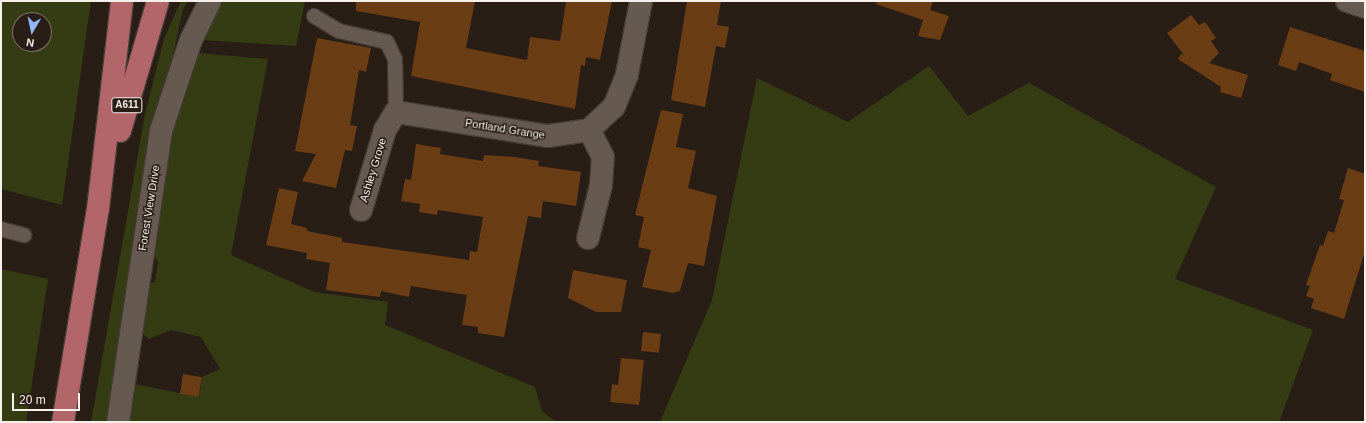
<!DOCTYPE html>
<html>
<head>
<meta charset="utf-8">
<style>
	body { margin:0 }
	#map { position:relative; width:1366px; height:423px; overflow:hidden; background:#281e16; font-family:Arial,sans-serif }
	div>[style] { position:absolute }
	.green>* { inset:0; background:#353c13 }
	.building>* { inset:0; background:#6b3d14; transform-origin:0 0 }
	.roads { filter:drop-shadow(1px 0 #443b36) drop-shadow(-1px 0 #443b36) drop-shadow(0 1px #443b36) drop-shadow(0 -1px #443b36) }
	.lane>* { height:14px; margin:-7px; padding:0 7px; transform-origin:7px; border-radius:7px; background:#665a50 }
	.street>* { height:22px; margin:-11px; padding:0 11px; transform-origin:11px; border-radius:11px; background:#665a50 }
	.primary>* { height:22px; margin:-11px; padding:0 11px; transform-origin:11px; border-radius:11px; background:#b36669 }
	span { translate:-50% -50%; white-space:nowrap; text-align:center; line-height:1.15; -webkit-text-stroke:3px #281e16; paint-order:stroke }
	.shield-label span { padding:1px 3px; background:#281e16; border:1px solid; border-radius:3px; -webkit-text-stroke-width:0 }
	.shield-label { font-size:10px; color:#f7efea; font-weight:700 }
	.street-label { font-size:11px; color:#f7efea }
	.frame { position:absolute; inset:0; border:2px solid #f7efea; pointer-events:none }
	.north { position:absolute; left:12px; top:12px; width:40px; height:40px; box-sizing:border-box; background:#281e16; border:1px solid #7b726b; border-radius:50%; rotate:189deg; font-size:11px; font-weight:700; line-height:16px; text-align:center; color:#f7efea }
	.north::after { content:''; display:block; margin:auto; width:14px; height:18px; background:#92b7fd; clip-path:polygon(50% 0,100% 100%,50% 72%,0 100%) }
	.scale { position:absolute; left:12px; top:393px; width:68px; height:18px; box-sizing:border-box; border:2px solid #f7efea; border-top:0; padding-left:5px; font-size:12px; line-height:14px; white-space:nowrap; color:#f7efea; -webkit-text-stroke:3px #281e16; paint-order:stroke }
</style>
</head>
<body>
<div id="map">
	<div class="green">
		<div style="clip-path:polygon(evenodd,1px 1px,91px 1px,62px 205px,1px 189px,1px 1px,20px 20px,44px 20px,44px 44px,20px 44px,20px 20px)"></div>
		<div style="clip-path:polygon(181px 1px,188px 1px,183px 9px,140px 208px,109px 422px,91px 422px,145px 114px,164px 39px)"></div>
		<div style="clip-path:polygon(223px 1px,305px 1px,296px 46px,203px 40px)"></div>
		<div style="clip-path:polygon(196px 53px,268px 59px,231px 255px,314px 292px,388px 302px,385px 325px,535px 387px,542px 411px,556px 422px,124px 422px,130px 383px,199px 397px,202px 377px,220px 369px,201px 337px,171px 330px,149px 339px,137px 329px,142px 285px,155px 282px,158px 262px,152px 252px,171px 130px)"></div>
		<div style="clip-path:polygon(929px 66px,968px 116px,1029px 83px,1216px 187px,1175px 279px,1313px 330px,1279px 422px,660px 422px,712px 300px,757px 78px,848px 122px)"></div>
		<div style="clip-path:polygon(1px 269px,48px 279px,26px 422px,1px 422px)"></div>
	</div>
	<div class="building">
		<div style="clip-path:polygon(356px 1px,475px 1px,466px 48px,527px 60px,530px 37px,560px 41px,566px 1px,612px 1px,600px 60px,586px 57px,585px 66px,581px 65px,575px 109px,411px 76px,420px 22px,356px 11px)"></div>
		<div style="clip-path:polygon(687px 1px,721px 1px,717px 25px,729px 27px,725px 48px,716px 46px,705px 107px,671px 100px)"></div>
		<div style="clip-path:polygon(877px 1px,933px 1px,930px 10px,949px 16px,940px 40px,918px 36px,923px 20px,876px 4px)"></div>
		<div style="clip-path:polygon(1191px 15px,1199px 25px,1205px 22px,1216px 38px,1211px 41px,1219px 53px,1209px 63px,1248px 75px,1241px 98px,1220px 92px,1221px 87px,1178px 59px,1181px 54px,1184px 55px,1167px 33px)"></div>
		<div style="clip-path:polygon(1290px 27px,1365px 51px,1365px 92px,1330px 80px,1332px 74px,1299px 62px,1296px 71px,1278px 65px)"></div>
		<div style="clip-path:polygon(317px 38px,371px 48px,366px 72px,359px 70px,350px 125px,357px 126px,352px 151px,345px 150px,336px 188px,302px 181px,316px 154px,295px 151px)"></div>
		<div style="clip-path:polygon(661px 110px,683px 114px,676px 147px,696px 151px,688px 188px,717px 196px,704px 266px,688px 263px,680px 291px,673px 293px,642px 287px,651px 250px,638px 247px,644px 217px,635px 215px)"></div>
		<div style="clip-path:polygon(416px 144px,441px 148px,440px 154px,483px 161px,484px 155px,515px 157px,539px 161px,538px 166px,581px 172px,576px 206px,543px 201px,541px 218px,528px 216px,504px 337px,478px 333px,478px 327px,462px 325px,467px 295px,411px 286px,409px 297px,381px 291px,380px 297px,326px 290px,330px 263px,306px 259px,307px 253px,266px 245px,279px 188px,298px 192px,291px 224px,307px 228px,307px 231px,342px 238px,342px 242px,469px 260px,470px 251px,477px 252px,483px 217px,438px 210px,437px 215px,419px 212px,420px 204px,401px 201px,405px 179px,411px 180px)"></div>
		<div style="clip-path:polygon(1348px 168px,1365px 174px,1365px 251px,1344px 319px,1311px 308px,1314px 299px,1306px 296px,1310px 286px,1306px 285px,1320px 245px,1323px 246px,1328px 231px,1334px 233px,1344px 200px,1339px 199px)"></div>
		<div style="clip-path:polygon(573px 270px,627px 280px,621px 312px,596px 312px,568px 298px)"></div>
		<div style="left:643px;top:332px;width:18px;height:19px;rotate:6deg"></div>
		<div style="clip-path:polygon(621px 358px,644px 360px,639px 405px,610px 402px,612px 384px,618px 385px)"></div>
		<div style="left:183px;top:374px;width:19px;height:20px;rotate:9deg"></div>
	</div>
	<div class="roads">
		<div class="lane">
			<div style="left:314px;top:16px;width:29px;rotate:31deg"></div>
			<div style="left:339px;top:31px;width:49px;rotate:12.9deg"></div>
			<div style="left:387px;top:42px;width:19px;rotate:65deg"></div>
			<div style="left:395px;top:59px;width:53px;rotate:88.9deg"></div>
			<div style="left:1px;top:229px;width:24px;rotate:15deg"></div>
		</div>
		<div class="street">
			<div style="left:1347px;top:1px;width:19px;rotate:18deg"></div>
			<div style="left:361px;top:210px;width:84px;rotate:-73.3deg"></div>
			<div style="left:385px;top:130px;width:21px;rotate:-59deg"></div>
			<div style="left:396px;top:112px;width:154px;rotate:9deg"></div>
			<div style="left:548px;top:136px;width:41px;rotate:-8.3deg"></div>
			<div style="left:589px;top:130px;width:34px;rotate:-43deg"></div>
			<div style="left:614px;top:107px;width:35px;rotate:-68deg"></div>
			<div style="left:627px;top:74px;width:74px;rotate:-79.1deg"></div>
			<div style="left:588px;top:238px;width:55px;rotate:-76.2deg"></div>
			<div style="left:601px;top:185px;width:28px;rotate:-86deg"></div>
			<div style="left:603px;top:157px;width:30px;rotate:-117deg"></div>
			<div style="left:118px;top:422px;width:294px;rotate:-81.6deg"></div>
			<div style="left:161px;top:131px;width:96px;rotate:-71.8deg"></div>
			<div style="left:191px;top:40px;width:43px;rotate:-64deg"></div>
		</div>
		<div class="primary">
			<div style="left:120px;top:131px;width:135px;rotate:-73.7deg"></div>
			<div style="left:63px;top:422px;width:216px;rotate:-80.7deg"></div>
			<div style="left:98px;top:209px;width:209px;rotate:-83.4deg"></div>
		</div>
	</div>
	<div class="shield-label">
		<span style="left:127px;top:105px">A611</span>
	</div>
	<div class="street-label">
		<span style="left:505px;top:129px;rotate:9deg">Portland Grange</span>
		<span style="left:373px;top:170px;rotate:-73deg">Ashley Grove</span>
		<span style="left:149px;top:208px;rotate:-81deg">Forest View Drive</span>
	</div>
	<div class="frame"></div>
	<div class="north">N</div>
	<div class="scale">20 m</div>
</div>
</body>
</html>
